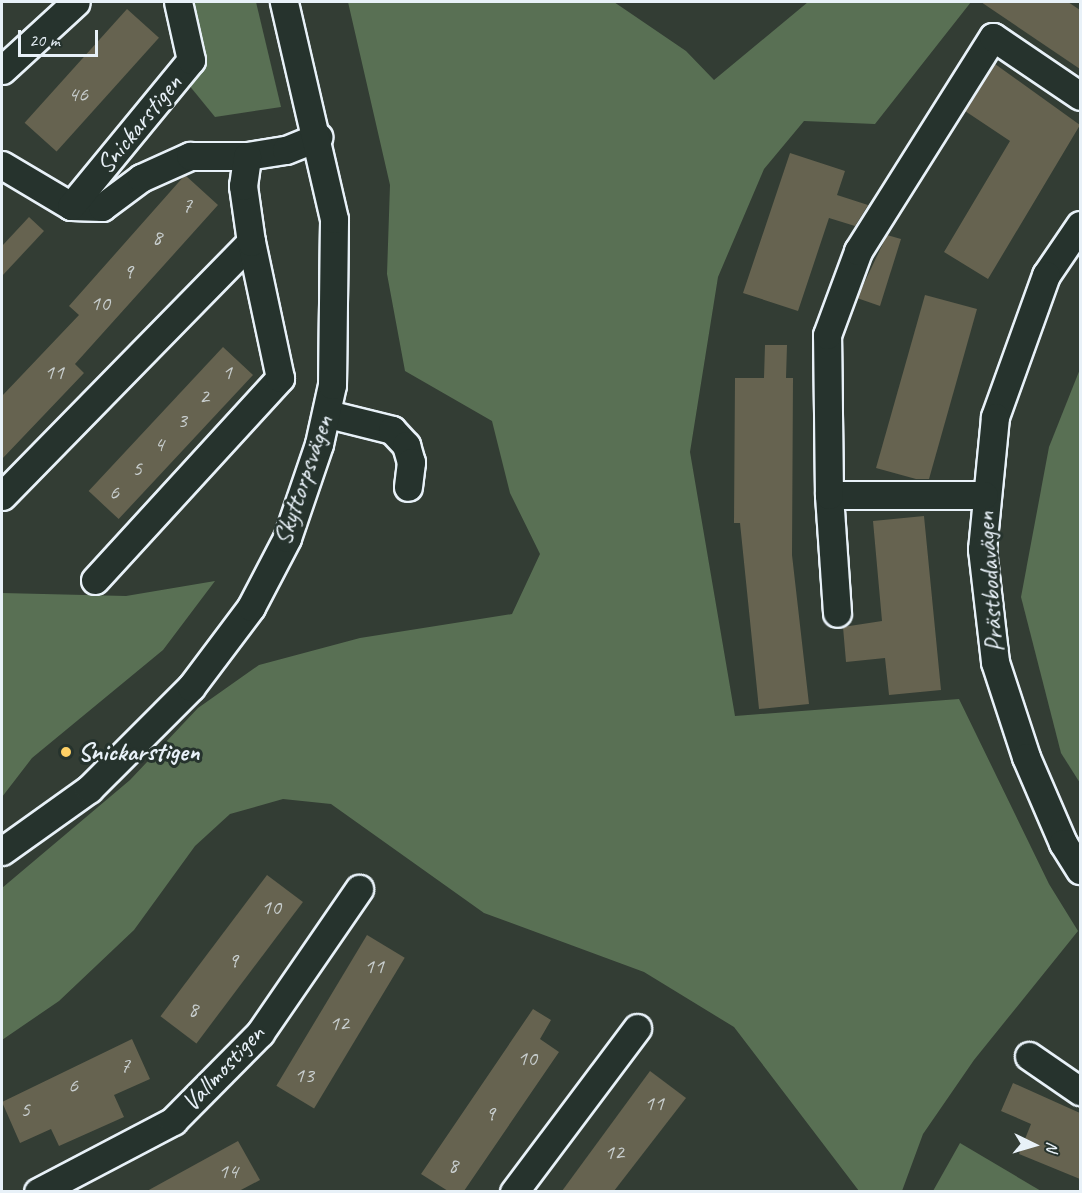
<!DOCTYPE html>
<html>
<head>
<meta charset="utf-8">
<style>
	body { margin:0 }
	#map { position:relative; width:1082px; height:1193px; overflow:hidden; background:#333d34; font-family:Caveat,sans-serif }
	div>[style] { position:absolute }
	.green>* { inset:0; background:#597054 }
	.building>* { inset:0; background:#666350; transform-origin:0 0 }
	.roads { filter:drop-shadow(2px 0 #e8f1f8) drop-shadow(-2px 0 #e8f1f8) drop-shadow(0 2px #e8f1f8) drop-shadow(0 -2px #e8f1f8) }
	.minor>* { height:27px; margin:-13.5px; padding:0 13.5px; transform-origin:13.5px; border-radius:13.5px; background:#26332d }
	.dots>* { width:16px; height:16px; translate:-50% -50%; box-sizing:border-box; border:3px solid #26332d; border-radius:50% }
	span { translate:-50% -50%; white-space:nowrap; text-align:center; line-height:1.15; -webkit-text-stroke:6px #26332d; paint-order:stroke }
	.number-label { font-size:22px; color:#c8cece }
	.number-label span { -webkit-text-stroke-width:0 }
	.street-label { font-size:26px; color:#e8f1f8 }
	.poi-label { font-size:26px; color:#e8f1f8; font-weight:700 }
	.left { translate:0 -50%; text-align:left }
	.frame { position:absolute; inset:0; border:3px solid #e8f1f8; pointer-events:none }
	.north { position:absolute; left:1004px; top:1115px; width:60px; height:60px; -webkit-text-stroke:4px #26332d; paint-order:stroke; rotate:95deg; font-size:16px; font-weight:700; line-height:24px; text-align:center; color:#e8f1f8 }
	.north::after { content:''; display:block; margin:auto; width:21px; height:27px; background:#e8f1f8; clip-path:polygon(50% 0,100% 100%,50% 72%,0 100%) }
	.scale { position:absolute; left:18px; top:30px; width:80px; height:27px; box-sizing:border-box; border:3px solid #e8f1f8; border-top:0; padding-left:8px; font-size:18px; line-height:21px; white-space:nowrap; color:#e8f1f8; -webkit-text-stroke:4px #26332d; paint-order:stroke }
</style>
</head>
<body>
<div id="map">
	<div class="green">
		<div style="clip-path:polygon(185px 2px,256px 2px,281px 107px,215px 117px,175px 68px)"></div>
		<div style="clip-path:polygon(348px 2px,614px 2px,686px 51px,714px 80px,808px 2px,971px 2px,875px 124px,804px 121px,764px 169px,718px 277px,690px 452px,735px 716px,959px 699px,1049px 884px,1078px 931px,974px 1060px,923px 1134px,902px 1191px,859px 1191px,734px 1027px,644px 972px,484px 913px,331px 804px,283px 799px,230px 814px,195px 846px,134px 930px,59px 1001px,2px 1040px,2px 888px,130px 780px,198px 708px,259px 665px,360px 638px,512px 614px,540px 554px,510px 493px,492px 421px,405px 371px,387px 274px,390px 185px)"></div>
		<div style="clip-path:polygon(1080px 369px,1080px 783px,1061px 753px,1021px 597px,1049px 447px)"></div>
		<div style="clip-path:polygon(215px 581px,163px 650px,32px 758px,2px 797px,2px 593px,126px 596px)"></div>
		<div style="clip-path:polygon(960px 1143px,1041px 1191px,933px 1191px)"></div>
	</div>
	<div class="building">
		<div style="clip-path:polygon(981px 2px,1068px 2px,1080px 10px,1080px 69px)"></div>
		<div style="left:127px;top:9px;width:43px;height:153px;rotate:42deg"></div>
		<div style="clip-path:polygon(995px 64px,1080px 125px,988px 279px,944px 252px,1010px 141px,965px 111px)"></div>
		<div style="clip-path:polygon(790px 153px,845px 171px,837px 195px,868px 205px,855px 226px,829px 218px,798px 311px,743px 293px)"></div>
		<div style="clip-path:polygon(185px 175px,218px 205px,75px 364px,84px 373px,2px 459px,2px 396px,79px 315px,69px 306px)"></div>
		<div style="clip-path:polygon(29px 217px,44px 231px,2px 276px,2px 246px)"></div>
		<div style="clip-path:polygon(887px 235px,901px 239px,880px 306px,857px 298px)"></div>
		<div style="clip-path:polygon(925px 295px,977px 309px,929px 479px,916px 479px,876px 468px)"></div>
		<div style="clip-path:polygon(765px 345px,787px 345px,786px 378px,793px 378px,792px 555px,809px 704px,759px 709px,740px 523px,734px 523px,735px 378px,764px 378px)"></div>
		<div style="left:223px;top:347px;width:41px;height:197px;rotate:43deg"></div>
		<div style="clip-path:polygon(924px 516px,941px 690px,889px 695px,885px 658px,846px 662px,843px 627px,882px 621px,873px 521px)"></div>
		<div style="left:267px;top:875px;width:45px;height:177px;rotate:37deg"></div>
		<div style="left:367px;top:935px;width:44px;height:176px;rotate:31deg"></div>
		<div style="clip-path:polygon(533px 1009px,551px 1020px,540px 1039px,559px 1052px,464px 1191px,448px 1191px,421px 1174px)"></div>
		<div style="clip-path:polygon(132px 1039px,150px 1079px,114px 1095px,124px 1117px,59px 1146px,51px 1129px,20px 1143px,2px 1102px)"></div>
		<div style="clip-path:polygon(650px 1071px,686px 1098px,614px 1191px,562px 1191px)"></div>
		<div style="clip-path:polygon(1013px 1083px,1080px 1113px,1080px 1179px,1019px 1154px,1031px 1124px,1001px 1111px)"></div>
		<div style="clip-path:polygon(238px 1141px,260px 1180px,239px 1191px,147px 1191px)"></div>
	</div>
	<div class="roads">
		<div class="minor">
			<div style="left:2px;top:70px;width:100px;rotate:-42.6deg"></div>
			<div style="left:2px;top:165px;width:80px;rotate:30.7deg"></div>
			<div style="left:71px;top:206px;width:31px;rotate:2deg"></div>
			<div style="left:102px;top:207px;width:49px;rotate:-36.6deg"></div>
			<div style="left:141px;top:178px;width:54px;rotate:-24.2deg"></div>
			<div style="left:190px;top:156px;width:57px"></div>
			<div style="left:247px;top:156px;width:39px;rotate:-9deg"></div>
			<div style="left:286px;top:150px;width:35px;rotate:-22deg"></div>
			<div style="left:71px;top:206px;width:189px;rotate:-50.6deg"></div>
			<div style="left:191px;top:60px;width:59px;rotate:-102.6deg"></div>
			<div style="left:1080px;top:225px;width:60px;rotate:124.2deg"></div>
			<div style="left:1046px;top:275px;width:151px;rotate:109.8deg"></div>
			<div style="left:995px;top:417px;width:133px;rotate:95.6deg"></div>
			<div style="left:982px;top:549px;width:114px;rotate:83.4deg"></div>
			<div style="left:995px;top:662px;width:100px;rotate:71.9deg"></div>
			<div style="left:1026px;top:757px;width:94px;rotate:66.7deg"></div>
			<div style="left:1063px;top:843px;width:32px;rotate:58deg"></div>
			<div style="left:328px;top:414px;width:66px;rotate:14deg"></div>
			<div style="left:392px;top:430px;width:21px;rotate:47deg"></div>
			<div style="left:406px;top:445px;width:18px;rotate:74deg"></div>
			<div style="left:411px;top:462px;width:25px;rotate:97deg"></div>
			<div style="left:829px;top:495px;width:118px;rotate:86.1deg"></div>
			<div style="left:984px;top:495px;width:155px;rotate:180deg"></div>
			<div style="left:829px;top:495px;width:160px;rotate:-90.7deg"></div>
			<div style="left:827px;top:335px;width:90px;rotate:-69.7deg"></div>
			<div style="left:858px;top:251px;width:253px;rotate:-57.8deg"></div>
			<div style="left:993px;top:37px;width:105px;rotate:34.1deg"></div>
			<div style="left:2px;top:496px;width:356px;rotate:-45.6deg"></div>
			<div style="left:95px;top:580px;width:274px;rotate:-47.5deg"></div>
			<div style="left:280px;top:378px;width:139px;rotate:-102deg"></div>
			<div style="left:251px;top:242px;width:57px;rotate:-98.1deg"></div>
			<div style="left:243px;top:186px;width:30px;rotate:-82deg"></div>
			<div style="left:2px;top:851px;width:107px;rotate:-35.5deg"></div>
			<div style="left:89px;top:789px;width:144px;rotate:-45deg"></div>
			<div style="left:191px;top:687px;width:100px;rotate:-53.1deg"></div>
			<div style="left:251px;top:607px;width:78px;rotate:-62.4deg"></div>
			<div style="left:287px;top:538px;width:99px;rotate:-71.2deg"></div>
			<div style="left:319px;top:444px;width:60px;rotate:-77.6deg"></div>
			<div style="left:332px;top:385px;width:166px;rotate:-89.3deg"></div>
			<div style="left:334px;top:219px;width:223px;rotate:-103deg"></div>
			<div style="left:1029px;top:1056px;width:62px;rotate:34.5deg"></div>
			<div style="left:38px;top:1192px;width:153px;rotate:-27.7deg"></div>
			<div style="left:173px;top:1121px;width:124px;rotate:-45.3deg"></div>
			<div style="left:260px;top:1033px;width:175px;rotate:-55.5deg"></div>
			<div style="left:514px;top:1192px;width:205px;rotate:-53.1deg"></div>
		</div>
	</div>
	<div class="dots">
		<div style="left:66px;top:752px;background:#ffd166"></div>
	</div>
	<div class="number-label">
		<span style="left:78px;top:95px">46</span>
		<span style="left:187px;top:206px">7</span>
		<span style="left:157px;top:238px">8</span>
		<span style="left:128px;top:272px">9</span>
		<span style="left:100px;top:304px">10</span>
		<span style="left:54px;top:373px">11</span>
		<span style="left:227px;top:373px">1</span>
		<span style="left:204px;top:397px">2</span>
		<span style="left:182px;top:421px">3</span>
		<span style="left:159px;top:445px">4</span>
		<span style="left:137px;top:469px">5</span>
		<span style="left:114px;top:493px">6</span>
		<span style="left:271px;top:908px">10</span>
		<span style="left:233px;top:961px">9</span>
		<span style="left:374px;top:967px">11</span>
		<span style="left:193px;top:1010px">8</span>
		<span style="left:339px;top:1024px">12</span>
		<span style="left:527px;top:1059px">10</span>
		<span style="left:125px;top:1066px">7</span>
		<span style="left:304px;top:1076px">13</span>
		<span style="left:73px;top:1086px">6</span>
		<span style="left:654px;top:1104px">11</span>
		<span style="left:25px;top:1110px">5</span>
		<span style="left:490px;top:1114px">9</span>
		<span style="left:614px;top:1153px">12</span>
		<span style="left:453px;top:1166px">8</span>
		<span style="left:228px;top:1172px">14</span>
	</div>
	<div class="street-label">
		<span style="left:139px;top:124px;rotate:-51deg">Snickarstigen</span>
		<span style="left:303px;top:480px;rotate:-71deg">Skyttorpsvägen</span>
		<span style="left:990px;top:582px;rotate:-94deg">Prästbodavägen</span>
		<span style="left:223px;top:1068px;rotate:-47deg">Vallmostigen</span>
	</div>
	<div class="poi-label">
		<span class="left" style="left:78px;top:752px">Snickarstigen</span>
	</div>
	<div class="frame"></div>
	<div class="north">N</div>
	<div class="scale">20 m</div>
</div>
</body>
</html>
